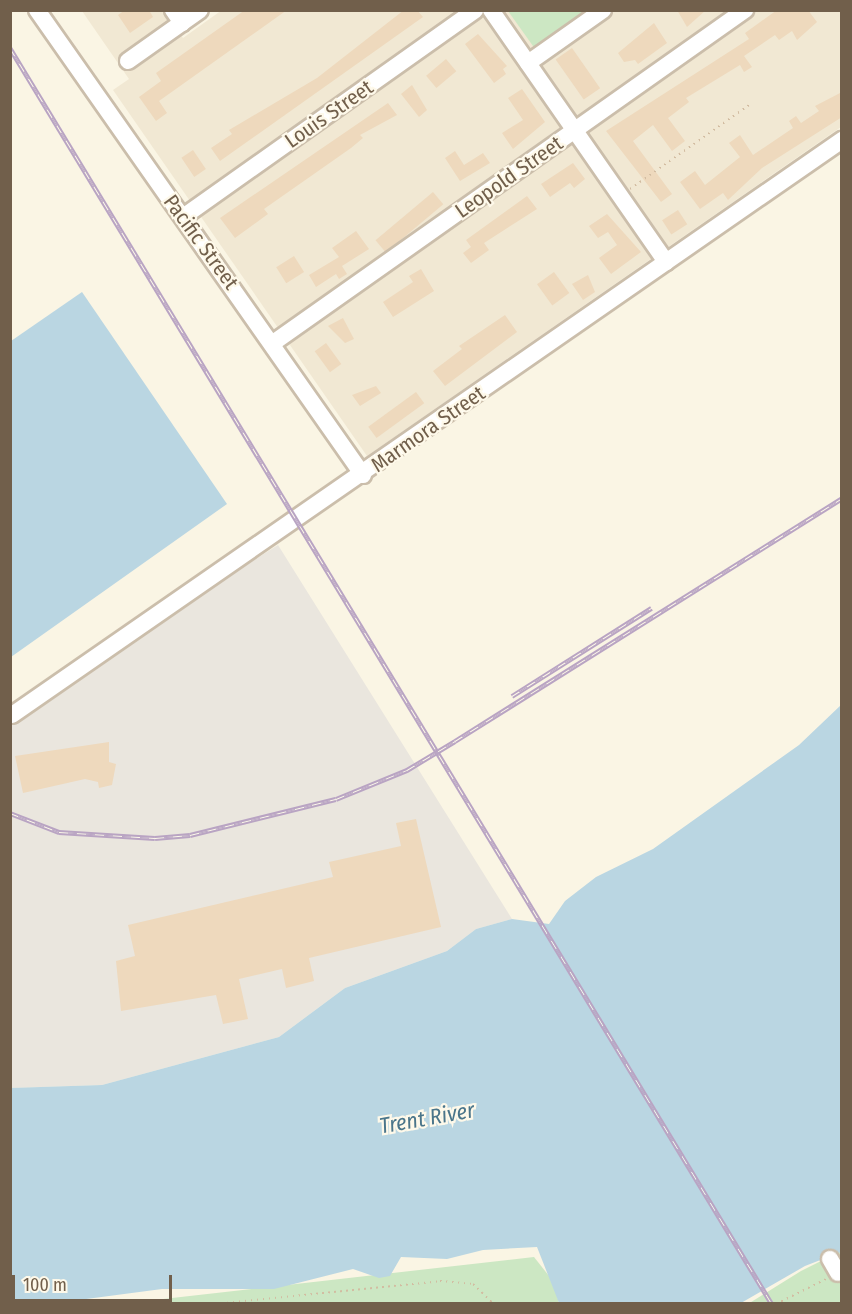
<!DOCTYPE html>
<html>
<head>
<meta charset="utf-8">
<style>
	body { margin:0 }
	#map { position:relative; width:852px; height:1314px; overflow:hidden; background:#faf5e4; font-family:"Fira Sans Condensed",sans-serif }
	div>[style] { position:absolute }
	.residential>* { inset:0; background:#f1e8d3 }
	.industrial>* { inset:0; background:#eae6de }
	.green>* { inset:0; background:#cce7c3 }
	.water>* { inset:0; background:#bad6e2 }
	.building>* { inset:0; background:#eed9bd; transform-origin:0 0 }
	.path>* { height:2px; margin-top:-1px; transform-origin:0; background:repeating-linear-gradient(90deg,#d2bca1 0 1.5px,transparent 0 6px) }
	.roads { filter:drop-shadow(2px 0 #cbbeab) drop-shadow(-2px 0 #cbbeab) drop-shadow(0 2px #cbbeab) drop-shadow(0 -2px #cbbeab) }
	.minor>* { height:16px; margin:-8px; padding:0 8px; transform-origin:8px; border-radius:8px; background:#fff }
	.rail>* { height:5px; margin-top:-2.5px; transform-origin:0; background:repeating-linear-gradient(90deg,#fef9ea 0 9px,#b9a4c3 0 18px); box-sizing:border-box; border-block:2px solid #b9a4c3 }
	span { translate:-50% -50%; white-space:nowrap; text-align:center; line-height:1.15; -webkit-text-stroke:4.5px #fef9ea; paint-order:stroke }
	.street-label { font-size:21px; color:#715f4b }
	.water-label { font-size:22px; color:#4a758a; font-style:italic }
	.frame { position:absolute; inset:0; border:12px solid #715f4b; pointer-events:none }
	.scale { position:absolute; left:12px; top:1275px; width:160px; height:27px; box-sizing:border-box; border:3px solid #715f4b; border-top:0; padding-left:8px; font-size:18px; line-height:21px; white-space:nowrap; color:#715f4b; -webkit-text-stroke:4px #fef9ea; paint-order:stroke }
</style>
</head>
<body>
<div id="map">
	<div class="residential">
		<div style="clip-path:polygon(222px 10px,841px 11px,841px 127px,367px 456px,113px 90px,129px 79px,82px 11px,163px 11px,183px 38px)"></div>
	</div>
	<div class="industrial">
		<div style="clip-path:polygon(278px 545px,512px 919px,476px 929px,447px 951px,345px 988px,279px 1037px,102px 1085px,11px 1088px,11px 712px)"></div>
	</div>
	<div class="green">
		<div style="clip-path:polygon(508px 11px,614px 11px,543px 60px)"></div>
		<div style="clip-path:polygon(841px 1251px,841px 1303px,748px 1304px,801px 1271px)"></div>
		<div style="clip-path:polygon(534px 1257px,553px 1281px,559px 1303px,119px 1304px)"></div>
	</div>
	<div class="water">
		<div style="clip-path:polygon(82px 292px,227px 504px,11px 657px,11px 341px)"></div>
		<div style="clip-path:polygon(841px 705px,841px 1252px,805px 1266px,741px 1303px,559px 1303px,537px 1247px,483px 1250px,447px 1259px,401px 1257px,390px 1276px,379px 1278px,353px 1269px,274px 1289px,162px 1289px,56px 1303px,11px 1303px,10px 1088px,102px 1085px,279px 1037px,345px 988px,447px 951px,476px 929px,512px 919px,549px 924px,565px 901px,596px 877px,653px 849px,799px 745px)"></div>
	</div>
	<div class="building">
		<div style="clip-path:polygon(125px 10px,149px 10px,153px 17px,130px 33px,118px 15px)"></div>
		<div style="clip-path:polygon(245px 10px,287px 10px,159px 101px,167px 113px,156px 121px,139px 97px,161px 81px,156px 73px)"></div>
		<div style="clip-path:polygon(404px 10px,417px 10px,423px 17px,220px 161px,211px 148px,232px 134px,229px 130px,317px 78px)"></div>
		<div style="clip-path:polygon(677px 10px,706px 10px,687px 27px)"></div>
		<div style="clip-path:polygon(777px 10px,808px 10px,817px 22px,797px 40px,792px 31px,779px 40px,775px 35px,744px 56px,752px 67px,744px 72px,740px 65px,686px 98px,689px 102px,668px 118px,685px 141px,672px 151px,653px 125px,633px 141px,672px 194px,661px 202px,606px 131px,749px 39px,745px 33px)"></div>
		<div style="clip-path:polygon(654px 23px,667px 43px,638px 64px,635px 60px,624px 62px,618px 53px)"></div>
		<div style="clip-path:polygon(478px 34px,507px 66px,503px 69px,506px 74px,494px 83px,465px 44px)"></div>
		<div style="left:572px;top:48px;width:49px;height:20px;rotate:55deg"></div>
		<div style="left:446px;top:59px;width:16px;height:26px;rotate:50deg"></div>
		<div style="clip-path:polygon(412px 85px,427px 110px,419px 117px,401px 94px)"></div>
		<div style="clip-path:polygon(522px 89px,545px 122px,513px 149px,502px 133px,523px 120px,508px 98px)"></div>
		<div style="clip-path:polygon(842px 92px,842px 117px,762px 168px,728px 200px,723px 193px,700px 209px,680px 182px,695px 171px,705px 185px,740px 157px,729px 143px,740px 135px,753px 155px,793px 128px,789px 121px,796px 116px,801px 123px,819px 111px,815px 106px)"></div>
		<div style="clip-path:polygon(388px 103px,397px 115px,360px 135px,363px 138px,351px 148px,264px 209px,268px 214px,235px 238px,220px 218px)"></div>
		<div style="left:193px;top:150px;width:23px;height:14px;rotate:56deg"></div>
		<div style="clip-path:polygon(455px 151px,464px 165px,483px 153px,490px 163px,460px 181px,445px 158px)"></div>
		<div style="clip-path:polygon(573px 163px,585px 179px,574px 188px,570px 183px,550px 197px,541px 184px)"></div>
		<div style="left:433px;top:192px;width:16px;height:75px;rotate:50deg"></div>
		<div style="clip-path:polygon(527px 196px,537px 209px,484px 243px,489px 250px,471px 263px,463px 253px,471px 247px,466px 240px)"></div>
		<div style="left:678px;top:210px;width:17px;height:19px;rotate:57deg"></div>
		<div style="clip-path:polygon(607px 214px,641px 252px,611px 274px,599px 258px,617px 245px,608px 232px,598px 238px,589px 226px)"></div>
		<div style="clip-path:polygon(356px 231px,369px 249px,342px 266px,347px 274px,339px 279px,336px 274px,316px 287px,309px 275px,339px 257px,332px 248px)"></div>
		<div style="left:294px;top:256px;width:19px;height:21px;rotate:58deg"></div>
		<div style="clip-path:polygon(421px 269px,434px 291px,393px 317px,383px 302px,413px 282px,409px 276px)"></div>
		<div style="left:554px;top:272px;width:26px;height:21px;rotate:54deg"></div>
		<div style="clip-path:polygon(588px 275px,595px 292px,583px 300px,572px 284px)"></div>
		<div style="clip-path:polygon(505px 315px,517px 332px,445px 386px,433px 371px,462px 349px,459px 346px)"></div>
		<div style="clip-path:polygon(343px 318px,354px 339px,345px 343px,328px 326px)"></div>
		<div style="left:326px;top:343px;width:26px;height:14px;rotate:54deg"></div>
		<div style="clip-path:polygon(376px 386px,381px 393px,360px 406px,352px 395px)"></div>
		<div style="left:416px;top:392px;width:14px;height:59px;rotate:54deg"></div>
		<div style="clip-path:polygon(109px 742px,109px 762px,116px 764px,112px 785px,99px 788px,98px 782px,85px 779px,23px 793px,15px 756px)"></div>
		<div style="clip-path:polygon(416px 819px,441px 927px,309px 958px,314px 981px,286px 988px,282px 969px,239px 979px,248px 1019px,223px 1024px,216px 995px,121px 1011px,116px 961px,135px 956px,128px 925px,333px 877px,329px 862px,401px 846px,396px 823px)"></div>
	</div>
	<div class="path">
		<div style="left:630px;top:189px;width:146px;rotate:-35.2deg"></div>
		<div style="left:215px;top:1304px;width:226px;rotate:-5.8deg"></div>
		<div style="left:440px;top:1281px;width:33px;rotate:5deg"></div>
		<div style="left:473px;top:1284px;width:29px;rotate:44deg"></div>
		<div style="left:776px;top:1304px;width:58px;rotate:-26.6deg"></div>
	</div>
	<div class="roads">
		<div class="minor">
			<div style="left:37px;top:10px;width:568px;rotate:54.97deg"></div>
			<div style="left:173px;top:10px;width:16px;rotate:55deg"></div>
			<div style="left:491px;top:10px;width:307px;rotate:55.2deg"></div>
			<div style="left:128px;top:61px;width:88px;rotate:-35.3deg"></div>
			<div style="left:528px;top:63px;width:92px;rotate:-35.2deg"></div>
			<div style="left:183px;top:217px;width:358px;rotate:-35.3deg"></div>
			<div style="left:273px;top:343px;width:578px;rotate:-35.2deg"></div>
			<div style="left:12px;top:715px;width:1010px;rotate:-34.71deg"></div>
			<div style="left:830px;top:1259px;width:16px;rotate:60deg"></div>
		</div>
	</div>
	<div class="rail">
		<div style="left:10px;top:48px;width:1469px;rotate:58.76deg"></div>
		<div style="left:512px;top:696px;width:165px;rotate:-32.3deg"></div>
		<div style="left:10px;top:813px;width:53px;rotate:21.2deg"></div>
		<div style="left:59px;top:832px;width:96px;rotate:3.6deg"></div>
		<div style="left:155px;top:838px;width:35px;rotate:-5deg"></div>
		<div style="left:190px;top:835px;width:150px;rotate:-13.9deg"></div>
		<div style="left:336px;top:799px;width:77px;rotate:-22.2deg"></div>
		<div style="left:407px;top:770px;width:56px;rotate:-31.1deg"></div>
		<div style="left:455px;top:741px;width:457px;rotate:-32.1deg"></div>
	</div>
	<div class="street-label">
		<span style="left:329px;top:114px;rotate:-35deg">Louis Street</span>
		<span style="left:509px;top:177px;rotate:-35deg">Leopold Street</span>
		<span style="left:201px;top:242px;rotate:54deg">Pacific Street</span>
		<span style="left:428px;top:429px;rotate:-35deg">Marmora Street</span>
	</div>
	<div class="water-label">
		<span style="left:427px;top:1118px;rotate:-10deg">Trent River</span>
	</div>
	<div class="frame"></div>
	<div class="scale">100 m</div>
</div>
</body>
</html>
